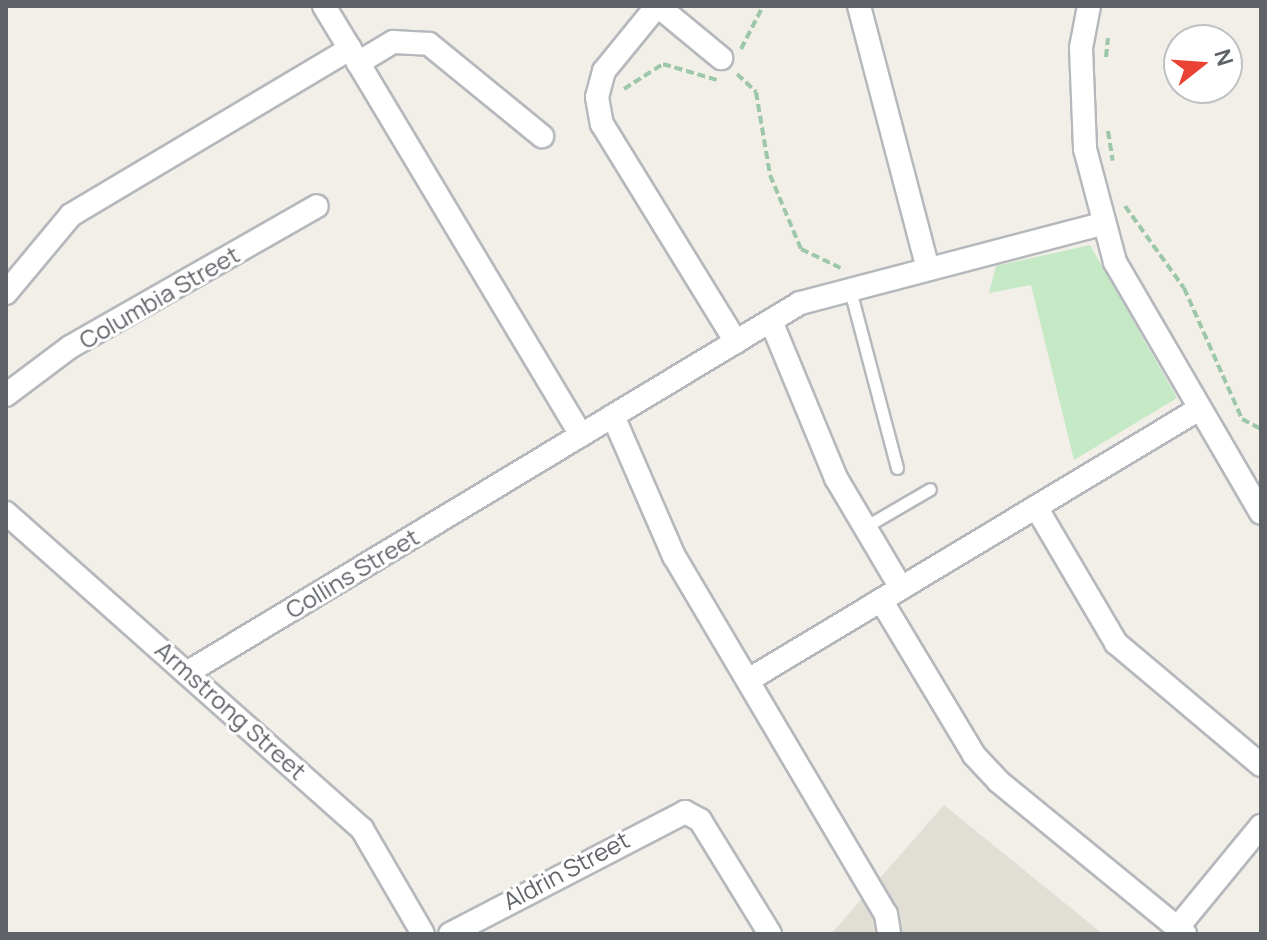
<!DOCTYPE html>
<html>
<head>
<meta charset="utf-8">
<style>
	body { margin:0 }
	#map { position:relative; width:1267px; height:940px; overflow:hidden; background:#f1efe8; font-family:Manrope,sans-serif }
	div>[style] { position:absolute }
	.education>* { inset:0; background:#e1ded6 }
	.green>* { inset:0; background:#c5e8c5 }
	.path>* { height:4px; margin-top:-2px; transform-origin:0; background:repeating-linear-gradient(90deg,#9cc7a9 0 8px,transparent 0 12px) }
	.roads { filter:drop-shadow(2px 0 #b5b8bc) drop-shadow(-2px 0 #b5b8bc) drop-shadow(0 2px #b5b8bc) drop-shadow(0 -2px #b5b8bc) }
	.lane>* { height:11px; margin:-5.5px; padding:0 5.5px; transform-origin:5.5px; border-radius:5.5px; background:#fff }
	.street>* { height:22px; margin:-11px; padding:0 11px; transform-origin:11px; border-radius:11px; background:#fff }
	span { translate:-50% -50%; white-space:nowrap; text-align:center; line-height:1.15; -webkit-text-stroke:6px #fff; paint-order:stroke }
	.street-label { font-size:24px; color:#5f6368 }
	.frame { position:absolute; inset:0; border:8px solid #5f6368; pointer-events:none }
	.north { position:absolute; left:1163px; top:24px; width:80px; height:80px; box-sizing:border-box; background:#fff; border:2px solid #bfc1c3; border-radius:50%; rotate:73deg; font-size:22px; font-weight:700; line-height:32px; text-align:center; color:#5f6368 }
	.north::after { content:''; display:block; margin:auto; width:28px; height:36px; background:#ea4335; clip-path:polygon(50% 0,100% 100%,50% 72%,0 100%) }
</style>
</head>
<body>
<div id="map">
	<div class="education">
		<div style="clip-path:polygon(944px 805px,1103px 934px,831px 934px)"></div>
	</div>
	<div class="green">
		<div style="clip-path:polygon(1090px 245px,1177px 398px,1074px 460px,1031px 285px,989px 293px,996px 266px)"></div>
	</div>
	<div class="path">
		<div style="left:741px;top:49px;width:48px;rotate:-62.9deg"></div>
		<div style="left:1106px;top:57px;width:19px;rotate:-84deg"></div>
		<div style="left:737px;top:74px;width:26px;rotate:43deg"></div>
		<div style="left:756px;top:92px;width:84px;rotate:80.4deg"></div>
		<div style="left:770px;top:175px;width:80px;rotate:67.3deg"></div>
		<div style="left:801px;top:249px;width:47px;rotate:25.5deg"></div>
		<div style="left:624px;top:89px;width:46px;rotate:-32.7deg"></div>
		<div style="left:663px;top:64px;width:56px;rotate:16.5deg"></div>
		<div style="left:1108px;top:131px;width:30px;rotate:81deg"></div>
		<div style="left:1125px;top:206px;width:101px;rotate:54.3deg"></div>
		<div style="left:1184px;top:288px;width:143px;rotate:66.1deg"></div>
		<div style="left:1242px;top:419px;width:21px;rotate:28deg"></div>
	</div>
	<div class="roads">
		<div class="lane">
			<div style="left:850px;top:290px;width:184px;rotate:75.2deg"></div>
			<div style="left:865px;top:527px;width:75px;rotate:-30.3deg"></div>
		</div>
		<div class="street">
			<div style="left:324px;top:6px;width:50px;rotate:58.8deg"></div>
			<div style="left:657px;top:6px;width:84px;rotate:129.2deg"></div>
			<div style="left:604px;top:71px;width:27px;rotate:105deg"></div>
			<div style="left:597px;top:97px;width:27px;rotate:80deg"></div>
			<div style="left:602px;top:124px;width:256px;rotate:58.4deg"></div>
			<div style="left:658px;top:6px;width:82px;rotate:39.5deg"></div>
			<div style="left:859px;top:6px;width:272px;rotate:75.3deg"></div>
			<div style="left:1089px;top:6px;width:43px;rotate:100.8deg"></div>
			<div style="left:1081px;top:48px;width:101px;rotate:87.7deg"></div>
			<div style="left:1085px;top:149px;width:117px;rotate:75.1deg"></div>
			<div style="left:1115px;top:262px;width:290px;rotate:59.8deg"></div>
			<div style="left:358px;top:63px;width:41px;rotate:-31deg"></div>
			<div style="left:393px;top:42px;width:36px;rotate:3deg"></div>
			<div style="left:429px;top:44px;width:146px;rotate:39.2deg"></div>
			<div style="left:6px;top:293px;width:102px;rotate:-50.2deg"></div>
			<div style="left:71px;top:215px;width:325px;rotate:-30.8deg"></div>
			<div style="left:350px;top:49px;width:450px;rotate:59.1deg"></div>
			<div style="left:771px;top:321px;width:170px;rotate:67.5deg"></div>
			<div style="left:836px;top:478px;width:128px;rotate:59.4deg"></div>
			<div style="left:6px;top:395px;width:80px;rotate:-36.9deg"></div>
			<div style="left:70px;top:347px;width:284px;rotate:-29.7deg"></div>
			<div style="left:613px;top:416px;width:153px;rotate:66.5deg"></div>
			<div style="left:674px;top:556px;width:416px;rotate:59.4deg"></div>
			<div style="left:886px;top:914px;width:20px;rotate:81deg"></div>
			<div style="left:1036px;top:507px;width:158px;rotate:59.5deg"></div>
			<div style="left:1116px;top:643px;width:189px;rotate:40.1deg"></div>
			<div style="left:6px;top:513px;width:476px;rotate:41.6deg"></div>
			<div style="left:362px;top:829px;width:121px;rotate:59.8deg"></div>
			<div style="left:881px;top:600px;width:181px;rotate:59deg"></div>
			<div style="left:974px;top:755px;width:35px;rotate:47deg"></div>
			<div style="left:998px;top:781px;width:242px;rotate:39.3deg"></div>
			<div style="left:190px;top:671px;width:712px;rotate:-31.1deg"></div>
			<div style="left:800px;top:303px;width:314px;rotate:-14.7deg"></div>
			<div style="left:750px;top:679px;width:524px;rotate:-31.02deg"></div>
			<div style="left:1178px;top:927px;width:131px;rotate:-50.6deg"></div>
			<div style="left:450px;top:934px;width:265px;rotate:-27.4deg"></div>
			<div style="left:685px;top:812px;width:17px;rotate:28deg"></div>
			<div style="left:700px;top:820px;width:134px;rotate:58.4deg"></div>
		</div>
	</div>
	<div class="street-label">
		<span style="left:159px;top:297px;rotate:-30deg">Columbia Street</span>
		<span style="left:352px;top:573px;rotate:-31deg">Collins Street</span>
		<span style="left:231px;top:710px;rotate:42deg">Armstrong Street</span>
		<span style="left:566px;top:870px;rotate:-28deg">Aldrin Street</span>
	</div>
	<div class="frame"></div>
	<div class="north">N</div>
</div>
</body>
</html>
